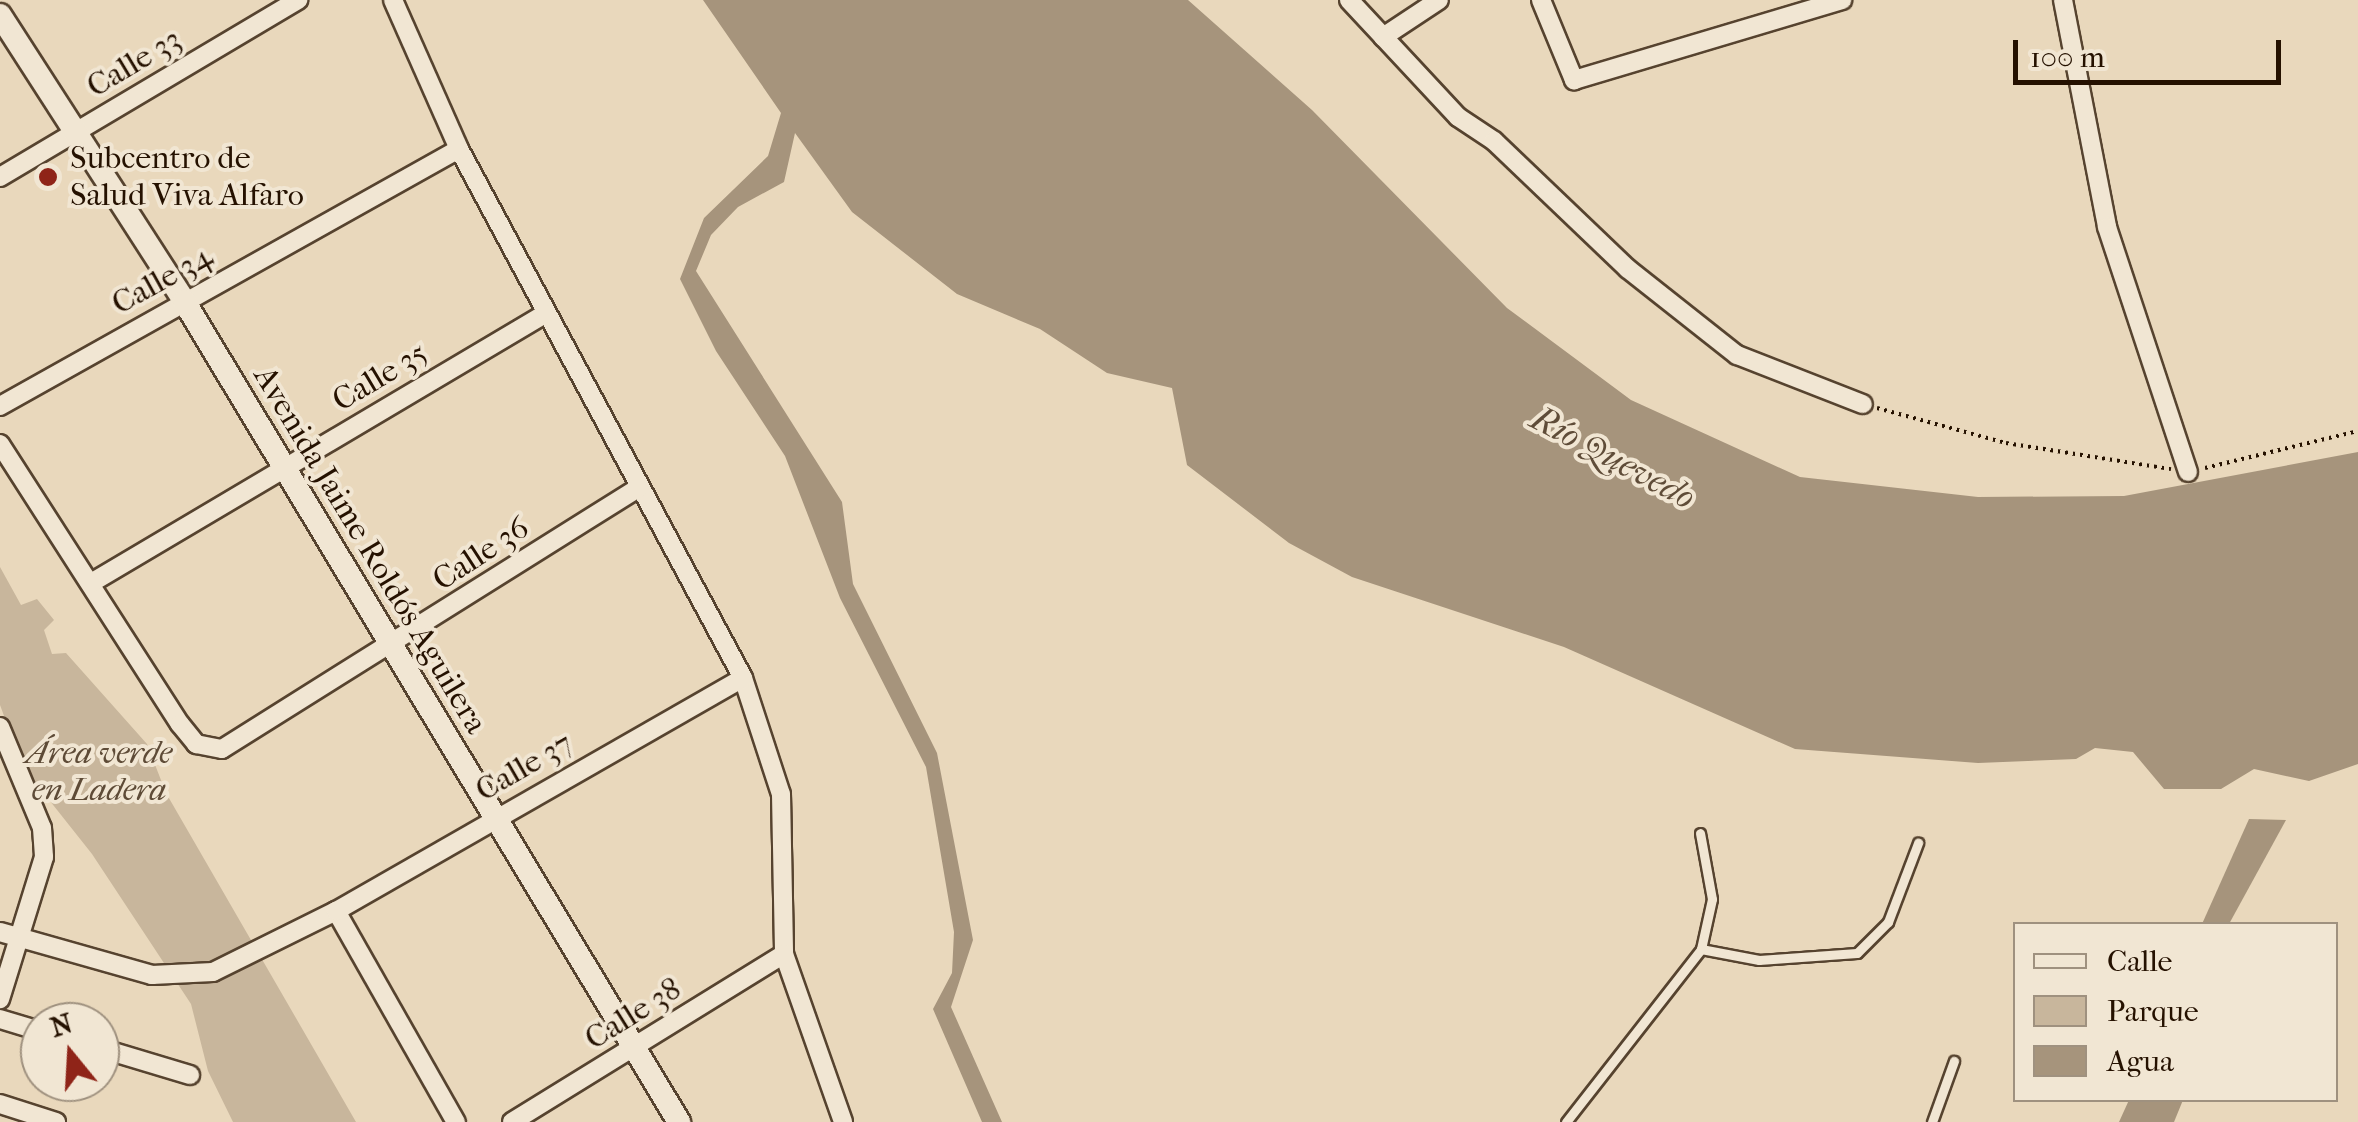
<!DOCTYPE html>
<html>
<head>
<meta charset="utf-8">
<style>
	body { margin:0 }
	#map { position:relative; width:2358px; height:1122px; overflow:hidden; background:#e9d8bc; font-family:"IM FELL French Canon",serif }
	div>[style] { position:absolute }
	.green>* { inset:0; background:#c8b69c }
	.water>* { inset:0; background:#a6947c }
	.path>* { height:4px; margin-top:-2px; transform-origin:0; background:repeating-linear-gradient(90deg,#251100 0 2.5px,transparent 0 7.5px) }
	.roads { filter:drop-shadow(2px 0 #56432f) drop-shadow(-2px 0 #56432f) drop-shadow(0 2px #56432f) drop-shadow(0 -2px #56432f) }
	.lane>* { height:9px; margin:-4.5px; padding:0 4.5px; transform-origin:4.5px; border-radius:4.5px; background:#f1e6d3 }
	.street>* { height:18px; margin:-9px; padding:0 9px; transform-origin:9px; border-radius:9px; background:#f1e6d3 }
	.secondary>* { height:22px; margin:-11px; padding:0 11px; transform-origin:11px; border-radius:11px; background:#f1e6d3 }
	.dots>* { width:28px; height:28px; translate:-50% -50%; box-sizing:border-box; border:5px solid #f1e6d3; border-radius:50% }
	span { translate:-50% -50%; white-space:nowrap; text-align:center; line-height:1.15; -webkit-text-stroke:8px #f1e6d3; paint-order:stroke }
	.street-label { font-size:32px; color:#251100 }
	.poi-label { font-size:32px; color:#251100 }
	.left { translate:0 -50%; text-align:left }
	.park-label { font-size:32px; color:#5e4b37; font-style:italic }
	.water-label { font-size:35px; color:#5f4c38; font-style:italic }
	.legend { position:absolute; left:2013px; top:922px; width:325px; height:180px; box-sizing:border-box; background:#f1e6d3; border:2px solid #9f917f; margin:0; padding:12px 18px; list-style:none; font-size:30px; color:#251100 }
	.legend li { display:flex; align-items:center; gap:20px; height:50px }
	.legend b { width:50px; border:2px solid #9f917f }
	.north { position:absolute; left:20px; top:1002px; width:100px; height:100px; box-sizing:border-box; background:#f1e6d3; border:2px solid #9f917f; border-radius:50%; rotate:342deg; font-size:28px; font-weight:700; line-height:40px; text-align:center; color:#251100 }
	.north::after { content:''; display:block; margin:auto; width:35px; height:45px; background:#8f2418; clip-path:polygon(50% 0,100% 100%,50% 72%,0 100%) }
	.scale { position:absolute; left:2013px; top:40px; width:268px; height:45px; box-sizing:border-box; border:5px solid #251100; border-top:0; padding-left:12px; font-size:30px; line-height:35px; white-space:nowrap; color:#251100; -webkit-text-stroke:8px #f1e6d3; paint-order:stroke }
</style>
</head>
<body>
<div id="map">
	<div class="green">
		<div style="clip-path:polygon(0 567px,21px 605px,37px 599px,54px 620px,44px 630px,52px 654px,66px 653px,147px 744px,166px 793px,356px 1122px,233px 1122px,208px 1071px,191px 1004px,92px 854px,23px 767px,0 705px)"></div>
	</div>
	<div class="water">
		<div style="clip-path:polygon(703px 0,1188px 0,1312px 110px,1507px 308px,1631px 400px,1800px 477px,1978px 497px,2124px 496px,2358px 452px,2358px 764px,2309px 781px,2254px 769px,2221px 789px,2164px 789px,2133px 752px,2095px 748px,2076px 759px,1978px 763px,1795px 749px,1564px 647px,1352px 577px,1289px 543px,1187px 465px,1172px 388px,1107px 373px,1040px 329px,957px 294px,852px 212px,795px 133px,784px 182px,738px 207px,711px 235px,696px 271px,842px 502px,853px 584px,937px 753px,973px 940px,951px 1007px,1002px 1122px,982px 1122px,933px 1009px,952px 973px,954px 932px,926px 767px,840px 598px,785px 456px,716px 351px,680px 279px,704px 218px,768px 156px,781px 113px)"></div>
		<div style="clip-path:polygon(2249px 819px,2286px 820px,2229px 924px,2202px 924px)"></div>
		<div style="clip-path:polygon(2129px 1100px,2183px 1100px,2174px 1122px,2119px 1122px)"></div>
	</div>
	<div class="path">
		<div style="left:1877px;top:408px;width:134px;rotate:15.2deg"></div>
		<div style="left:2006px;top:443px;width:167px;rotate:9deg"></div>
		<div style="left:2205px;top:468px;width:157px;rotate:-13.6deg"></div>
	</div>
	<div class="roads">
		<div class="lane">
			<div style="left:1701px;top:949px;width:59px;rotate:10.7deg"></div>
			<div style="left:1759px;top:960px;width:98px;rotate:-4.1deg"></div>
			<div style="left:1857px;top:953px;width:44px;rotate:-45deg"></div>
			<div style="left:1888px;top:922px;width:85px;rotate:-69.2deg"></div>
			<div style="left:1566px;top:1122px;width:219px;rotate:-52deg"></div>
			<div style="left:1701px;top:949px;width:51px;rotate:-77.6deg"></div>
			<div style="left:1712px;top:899px;width:67px;rotate:-100.3deg"></div>
			<div style="left:1932px;top:1122px;width:65px;rotate:-70.2deg"></div>
		</div>
		<div class="street">
			<div style="left:393px;top:0;width:163px;rotate:66.1deg"></div>
			<div style="left:459px;top:149px;width:600px;rotate:61.77deg"></div>
			<div style="left:743px;top:678px;width:122px;rotate:71.9deg"></div>
			<div style="left:781px;top:794px;width:160px;rotate:88.9deg"></div>
			<div style="left:784px;top:954px;width:178px;rotate:70.6deg"></div>
			<div style="left:1349px;top:0;width:160px;rotate:47deg"></div>
			<div style="left:1458px;top:117px;width:43px;rotate:33.7deg"></div>
			<div style="left:1494px;top:141px;width:185px;rotate:43.7deg"></div>
			<div style="left:1628px;top:269px;width:139px;rotate:38.3deg"></div>
			<div style="left:1737px;top:355px;width:135px;rotate:21.3deg"></div>
			<div style="left:1541px;top:0;width:87px;rotate:67.6deg"></div>
			<div style="left:1574px;top:80px;width:280px;rotate:-16.6deg"></div>
			<div style="left:2063px;top:0;width:231px;rotate:79deg"></div>
			<div style="left:2107px;top:227px;width:258px;rotate:71.7deg"></div>
			<div style="left:1383px;top:37px;width:67px;rotate:-33.5deg"></div>
			<div style="left:0;top:177px;width:347px;rotate:-30.7deg"></div>
			<div style="left:0;top:406px;width:526px;rotate:-29.25deg"></div>
			<div style="left:0;top:444px;width:333px;rotate:57.3deg"></div>
			<div style="left:180px;top:724px;width:26px;rotate:51deg"></div>
			<div style="left:196px;top:744px;width:26px;rotate:11deg"></div>
			<div style="left:222px;top:749px;width:492px;rotate:-32.1deg"></div>
			<div style="left:91px;top:583px;width:528px;rotate:-30.65deg"></div>
			<div style="left:0;top:727px;width:109px;rotate:67.4deg"></div>
			<div style="left:42px;top:828px;width:29px;rotate:86deg"></div>
			<div style="left:44px;top:857px;width:149px;rotate:107.2deg"></div>
			<div style="left:336px;top:911px;width:243px;rotate:60.4deg"></div>
			<div style="left:0;top:932px;width:158px;rotate:15.8deg"></div>
			<div style="left:152px;top:975px;width:61px;rotate:-2.8deg"></div>
			<div style="left:213px;top:972px;width:137px;rotate:-26.4deg"></div>
			<div style="left:336px;top:911px;width:469px;rotate:-29.8deg"></div>
			<div style="left:0;top:1019px;width:42px;rotate:16.7deg"></div>
			<div style="left:100px;top:1048px;width:94px;rotate:16.7deg"></div>
			<div style="left:0;top:1104px;width:59px;rotate:17.8deg"></div>
			<div style="left:512px;top:1122px;width:320px;rotate:-31.7deg"></div>
		</div>
		<div class="secondary">
			<div style="left:0;top:15px;width:340px;rotate:57.2deg"></div>
			<div style="left:184px;top:301px;width:959px;rotate:58.91deg"></div>
		</div>
	</div>
	<div class="dots">
		<div style="left:48px;top:177px;background:#8f2418"></div>
	</div>
	<div class="street-label">
		<span style="left:134px;top:63px;rotate:-31deg">Calle 33</span>
		<span style="left:162px;top:280px;rotate:-29deg">Calle 34</span>
		<span style="left:380px;top:377px;rotate:-31deg">Calle 35</span>
		<span style="left:370px;top:550px;rotate:59deg">Avenida Jaime Roldós Aguilera</span>
		<span style="left:481px;top:554px;rotate:-33deg">Calle 36</span>
		<span style="left:524px;top:767px;rotate:-30deg">Calle 37</span>
		<span style="left:633px;top:1014px;rotate:-32deg">Calle 38</span>
	</div>
	<div class="poi-label">
		<span class="left" style="left:70px;top:177px">Subcentro de<br>Salud Viva Alfaro</span>
	</div>
	<div class="park-label">
		<span style="left:99px;top:772px">Área verde<br>en Ladera</span>
	</div>
	<div class="water-label">
		<span style="left:1613px;top:458px;rotate:28deg">Río Quevedo</span>
	</div>
	<ul class="legend">
	<li><b style="height:12px;background:#f1e6d3"></b>Calle</li>
	<li><b style="height:28px;background:#c8b69c"></b>Parque</li>
	<li><b style="height:28px;background:#a6947c"></b>Agua</li>
	</ul>
	<div class="north">N</div>
	<div class="scale">100 m</div>
</div>
</body>
</html>
